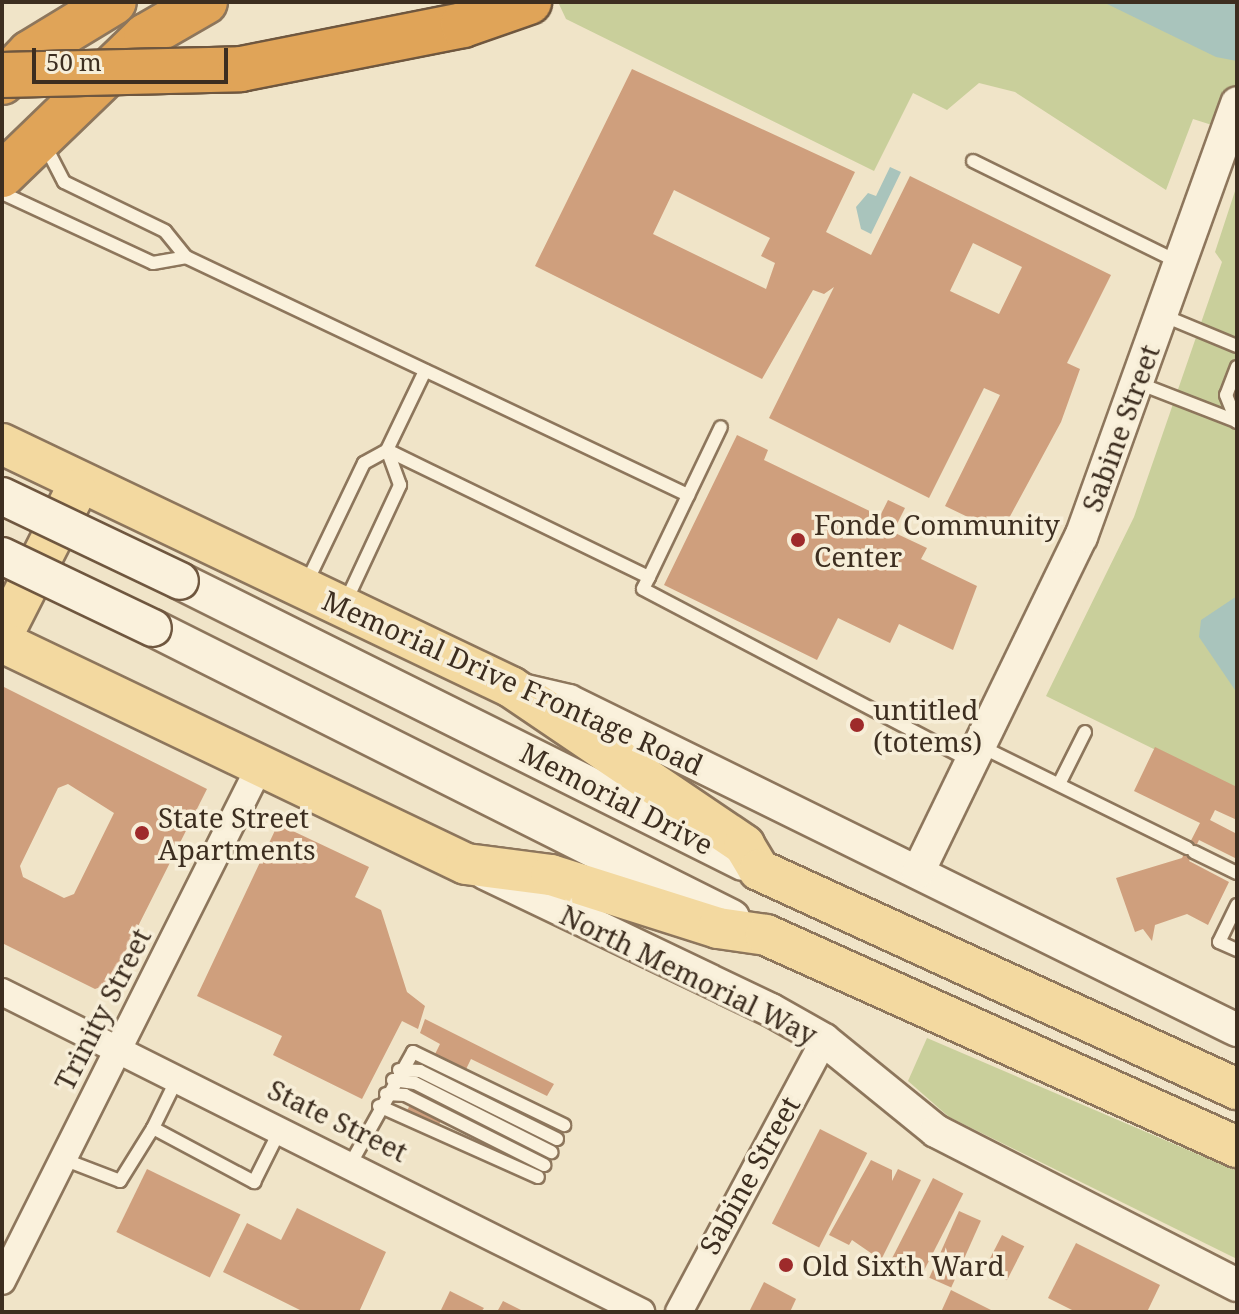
<!DOCTYPE html>
<html>
<head>
<meta charset="utf-8">
<style>
	body { margin:0 }
	#map { position:relative; width:1239px; height:1314px; overflow:hidden; background:#f0e4c8; font-family:"Noto Serif",serif }
	div>[style] { position:absolute }
	.green>* { inset:0; background:#c9cf9b }
	.water>* { inset:0; background:#a9c4bc }
	.building>* { inset:0; background:#cf9f7d; transform-origin:0 0 }
	.roads { filter:drop-shadow(2px 0 #8d765c) drop-shadow(-2px 0 #8d765c) drop-shadow(0 2px #8d765c) drop-shadow(0 -2px #8d765c) }
	.service>* { height:12px; margin:-6px; padding:0 6px; transform-origin:6px; border-radius:6px; background:#faf1dc }
	.minor>* { height:26px; margin:-13px; padding:0 13px; transform-origin:13px; border-radius:13px; background:#faf1dc }
	.tertiary>* { height:32px; margin:-16px; padding:0 16px; transform-origin:16px; border-radius:16px; background:#faf1dc }
	.secondary>* { height:36px; margin:-18px; padding:0 18px; transform-origin:18px; border-radius:18px; background:#faf1dc }
	.primary>* { height:40px; margin:-20px; padding:0 20px; transform-origin:20px; border-radius:20px; background:#f3d9a0 }
	.motorway>* { height:44px; margin:-22px; padding:0 22px; transform-origin:22px; border-radius:22px; background:#e0a458 }
	.bridges { filter:drop-shadow(2px 0 #6f573f) drop-shadow(-2px 0 #6f573f) drop-shadow(0 2px #6f573f) drop-shadow(0 -2px #6f573f) }
	.secondary-bridge>* { height:36px; margin:-18px; padding:0 18px; transform-origin:18px; border-radius:18px; background:#faf1dc }
	.motorway-bridge>* { height:44px; margin:-22px; padding:0 22px; transform-origin:22px; border-radius:22px; background:#e0a458 }
	.dots>* { width:22px; height:22px; translate:-50% -50%; box-sizing:border-box; border:4px solid #f7eed8; border-radius:50% }
	span { translate:-50% -50%; white-space:nowrap; text-align:center; line-height:1.15; -webkit-text-stroke:7px #f7eed8; paint-order:stroke }
	.street-label { font-size:28px; color:#3d2e20 }
	.poi-label { font-size:28px; color:#3d2e20 }
	.left { translate:0 -50%; text-align:left }
	.frame { position:absolute; inset:0; border:4px solid #3d2e20; pointer-events:none }
	.scale { position:absolute; left:32px; top:48px; width:196px; height:36px; box-sizing:border-box; border:4px solid #3d2e20; border-top:0; padding-left:10px; font-size:24px; line-height:28px; white-space:nowrap; color:#3d2e20; -webkit-text-stroke:6px #f7eed8; paint-order:stroke }
</style>
</head>
<body>
<div id="map">
	<div class="green">
		<div style="clip-path:polygon(558px 2px,1237px 2px,1237px 133px,1193px 119px,1166px 190px,1015px 92px,979px 83px,947px 110px,913px 93px,874px 171px,566px 19px)"></div>
		<div style="clip-path:polygon(1237px 185px,1237px 790px,1046px 696px,1134px 517px,1222px 262px,1215px 252px)"></div>
		<div style="clip-path:polygon(927px 1038px,1237px 1171px,1237px 1259px,949px 1117px,908px 1081px)"></div>
	</div>
	<div class="water">
		<div style="clip-path:polygon(1103px 2px,1237px 2px,1237px 61px,1216px 57px)"></div>
		<div style="clip-path:polygon(890px 167px,901px 172px,871px 234px,861px 229px,856px 207px,868px 193px,876px 196px)"></div>
		<div style="clip-path:polygon(1237px 596px,1237px 693px,1199px 637px,1201px 620px)"></div>
	</div>
	<div class="building">
		<div style="clip-path:polygon(evenodd,632px 69px,855px 172px,826px 232px,871px 255px,910px 176px,1111px 275px,1067px 363px,1080px 369px,1061px 422px,1001px 533px,945px 506px,1000px 395px,984px 388px,929px 498px,769px 418px,834px 287px,824px 294px,813px 290px,762px 379px,535px 266px,632px 69px,674px 190px,770px 238px,761px 256px,775px 263px,766px 289px,653px 234px,674px 190px,632px 69px,973px 243px,1022px 267px,999px 314px,950px 291px,973px 243px)"></div>
		<div style="clip-path:polygon(737px 435px,768px 450px,764px 460px,880px 516px,888px 500px,905px 508px,893px 532px,927px 548px,921px 559px,977px 586px,953px 650px,899px 624px,890px 643px,838px 618px,817px 660px,664px 585px)"></div>
		<div style="clip-path:polygon(evenodd,2px 686px,207px 789px,109px 984px,95px 989px,2px 943px,2px 686px,68px 784px,114px 813px,74px 894px,64px 898px,23px 877px,20px 866px,58px 788px,68px 784px)"></div>
		<div style="clip-path:polygon(1155px 747px,1237px 787px,1237px 820px,1215px 810px,1210px 820px,1237px 834px,1237px 859px,1199px 840px,1189px 861px,1229px 882px,1208px 925px,1187px 914px,1155px 925px,1152px 941px,1143px 929px,1135px 932px,1116px 878px,1182px 858px,1200px 823px,1134px 791px)"></div>
		<div style="clip-path:polygon(278px 824px,369px 867px,355px 897px,381px 910px,407px 992px,425px 1006px,418px 1029px,402px 1021px,362px 1099px,273px 1055px,282px 1036px,197px 996px)"></div>
		<div style="clip-path:polygon(425px 1019px,554px 1084px,547px 1096px,471px 1059px,433px 1137px,402px 1121px,440px 1044px,420px 1033px)"></div>
		<div style="left:820px;top:1129px;width:53px;height:106px;rotate:27deg"></div>
		<div style="clip-path:polygon(871px 1160px,892px 1170px,892px 1181px,898px 1169px,921px 1180px,881px 1260px,852px 1240px,849px 1245px,829px 1235px)"></div>
		<div style="left:147px;top:1169px;width:104px;height:70px;rotate:26deg"></div>
		<div style="left:933px;top:1178px;width:34px;height:93px;rotate:27deg"></div>
		<div style="clip-path:polygon(297px 1208px,386px 1252px,359px 1312px,304px 1312px,223px 1272px,247px 1223px,281px 1240px)"></div>
		<div style="left:959px;top:1211px;width:24px;height:73px;rotate:24deg"></div>
		<div style="left:1002px;top:1235px;width:25px;height:38px;rotate:27deg"></div>
		<div style="clip-path:polygon(1076px 1243px,1160px 1285px,1147px 1312px,1076px 1312px,1048px 1298px)"></div>
		<div style="clip-path:polygon(764px 1282px,796px 1299px,790px 1312px,749px 1312px)"></div>
		<div style="clip-path:polygon(951px 1290px,995px 1312px,941px 1312px)"></div>
		<div style="clip-path:polygon(450px 1291px,484px 1308px,481px 1312px,440px 1312px)"></div>
		<div style="clip-path:polygon(503px 1301px,525px 1312px,497px 1312px)"></div>
	</div>
	<div class="roads">
		<div class="service">
			<div style="left:973px;top:161px;width:229px;rotate:26.2deg"></div>
			<div style="left:2px;top:193px;width:166px;rotate:24.9deg"></div>
			<div style="left:153px;top:263px;width:34px;rotate:-10deg"></div>
			<div style="left:186px;top:257px;width:33px;rotate:-129deg"></div>
			<div style="left:165px;top:231px;width:112px;rotate:-154.1deg"></div>
			<div style="left:64px;top:182px;width:42px;rotate:-117.2deg"></div>
			<div style="left:186px;top:257px;width:556px;rotate:25.37deg"></div>
			<div style="left:1162px;top:315px;width:81px;rotate:22.5deg"></div>
			<div style="left:1237px;top:367px;width:30px;rotate:111deg"></div>
			<div style="left:1226px;top:395px;width:29px;rotate:68deg"></div>
			<div style="left:1138px;top:383px;width:105px;rotate:21.2deg"></div>
			<div style="left:387px;top:450px;width:291px;rotate:25.9deg"></div>
			<div style="left:649px;top:577px;width:13px;rotate:117deg"></div>
			<div style="left:643px;top:589px;width:372px;rotate:27.7deg"></div>
			<div style="left:649px;top:577px;width:166px;rotate:-64.4deg"></div>
			<div style="left:306px;top:584px;width:134px;rotate:-64.4deg"></div>
			<div style="left:364px;top:463px;width:26px;rotate:-29deg"></div>
			<div style="left:387px;top:450px;width:88px;rotate:-64.3deg"></div>
			<div style="left:346px;top:601px;width:128px;rotate:-65deg"></div>
			<div style="left:400px;top:485px;width:37px;rotate:-110deg"></div>
			<div style="left:982px;top:747px;width:229px;rotate:26.2deg"></div>
			<div style="left:1059px;top:784px;width:58px;rotate:-63.4deg"></div>
			<div style="left:1194px;top:852px;width:48px;rotate:26deg"></div>
			<div style="left:1237px;top:905px;width:41px;rotate:115.9deg"></div>
			<div style="left:1219px;top:942px;width:20px;rotate:24deg"></div>
			<div style="left:399px;top:1070px;width:21px;rotate:3deg"></div>
			<div style="left:420px;top:1071px;width:153px;rotate:26.4deg"></div>
			<div style="left:178px;top:1077px;width:57px;rotate:116.1deg"></div>
			<div style="left:153px;top:1128px;width:115px;rotate:28.1deg"></div>
			<div style="left:254px;top:1182px;width:58px;rotate:-63.4deg"></div>
			<div style="left:393px;top:1080px;width:22px;rotate:8deg"></div>
			<div style="left:415px;top:1083px;width:153px;rotate:26.9deg"></div>
			<div style="left:386px;top:1094px;width:19px;rotate:3deg"></div>
			<div style="left:405px;top:1095px;width:156px;rotate:26.7deg"></div>
			<div style="left:379px;top:1106px;width:174px;rotate:24.1deg"></div>
			<div style="left:63px;top:1159px;width:61px;rotate:21.1deg"></div>
			<div style="left:120px;top:1181px;width:62px;rotate:-58.1deg"></div>
			<div style="left:351px;top:1163px;width:127px;rotate:-60.8deg"></div>
			<div style="left:413px;top:1052px;width:168px;rotate:25.8deg"></div>
		</div>
		<div class="minor">
			<div style="left:2px;top:992px;width:715px;rotate:26.6deg"></div>
			<div style="left:2px;top:1281px;width:576px;rotate:-63.39deg"></div>
			<div style="left:679px;top:1312px;width:308px;rotate:-61.9deg"></div>
		</div>
		<div class="tertiary">
			<div style="left:526px;top:691px;width:44px;rotate:13.1deg"></div>
			<div style="left:569px;top:701px;width:745px;rotate:26.22deg"></div>
			<div style="left:918px;top:872px;width:373px;rotate:-64.1deg"></div>
			<div style="left:1081px;top:537px;width:461px;rotate:-70.2deg"></div>
			<div style="left:485px;top:873px;width:317px;rotate:25.6deg"></div>
			<div style="left:771px;top:1010px;width:61px;rotate:29.5deg"></div>
			<div style="left:824px;top:1040px;width:144px;rotate:39.1deg"></div>
			<div style="left:936px;top:1131px;width:338px;rotate:27.1deg"></div>
		</div>
		<div class="secondary">
			<div style="left:180px;top:581px;width:629px;rotate:26.52deg"></div>
			<div style="left:153px;top:628px;width:647px;rotate:26.64deg"></div>
		</div>
		<div class="primary">
			<div style="left:2px;top:444px;width:564px;rotate:25.52deg"></div>
			<div style="left:511px;top:687px;width:282px;rotate:34.1deg"></div>
			<div style="left:744px;top:845px;width:29px;rotate:59deg"></div>
			<div style="left:759px;top:870px;width:526px;rotate:24.62deg"></div>
			<div style="left:2px;top:636px;width:164px;rotate:-63.1deg"></div>
			<div style="left:2px;top:642px;width:514px;rotate:25.57deg"></div>
			<div style="left:466px;top:864px;width:86px;rotate:7.4deg"></div>
			<div style="left:551px;top:875px;width:175px;rotate:17.6deg"></div>
			<div style="left:718px;top:928px;width:49px;rotate:8.3deg"></div>
			<div style="left:766px;top:935px;width:517px;rotate:24.23deg"></div>
		</div>
		<div class="motorway">
			<div style="left:2px;top:82px;width:40px;rotate:-46deg"></div>
			<div style="left:30px;top:53px;width:98px;rotate:-31.3deg"></div>
			<div style="left:2px;top:175px;width:200px;rotate:-44deg"></div>
			<div style="left:146px;top:36px;width:68px;rotate:-30deg"></div>
		</div>
	</div>
	<div class="bridges">
		<div class="secondary-bridge">
			<div style="left:2px;top:496px;width:197px;rotate:25.5deg"></div>
			<div style="left:2px;top:556px;width:167px;rotate:25.5deg"></div>
		</div>
		<div class="motorway-bridge">
			<div style="left:2px;top:75px;width:239px;rotate:-1.4deg"></div>
			<div style="left:241px;top:69px;width:226px;rotate:-11.2deg"></div>
			<div style="left:463px;top:25px;width:70px;rotate:-19.2deg"></div>
		</div>
	</div>
	<div class="dots">
		<div style="left:798px;top:540px;background:#9e2a2b"></div>
		<div style="left:857px;top:725px;background:#9e2a2b"></div>
		<div style="left:142px;top:833px;background:#9e2a2b"></div>
		<div style="left:786px;top:1265px;background:#9e2a2b"></div>
	</div>
	<div class="street-label">
		<span style="left:1120px;top:428px;rotate:-70deg">Sabine Street</span>
		<span style="left:513px;top:682px;rotate:24deg">Memorial Drive Frontage Road</span>
		<span style="left:617px;top:798px;rotate:27deg">Memorial Drive</span>
		<span style="left:689px;top:974px;rotate:26deg">North Memorial Way</span>
		<span style="left:102px;top:1009px;rotate:-63deg">Trinity Street</span>
		<span style="left:338px;top:1120px;rotate:26deg">State Street</span>
		<span style="left:749px;top:1175px;rotate:-61deg">Sabine Street</span>
	</div>
	<div class="poi-label">
		<span class="left" style="left:814px;top:540px">Fonde Community<br>Center</span>
		<span class="left" style="left:873px;top:725px">untitled<br>(totems)</span>
		<span class="left" style="left:158px;top:833px">State Street<br>Apartments</span>
		<span class="left" style="left:802px;top:1265px">Old Sixth Ward</span>
	</div>
	<div class="frame"></div>
	<div class="scale">50 m</div>
</div>
</body>
</html>
